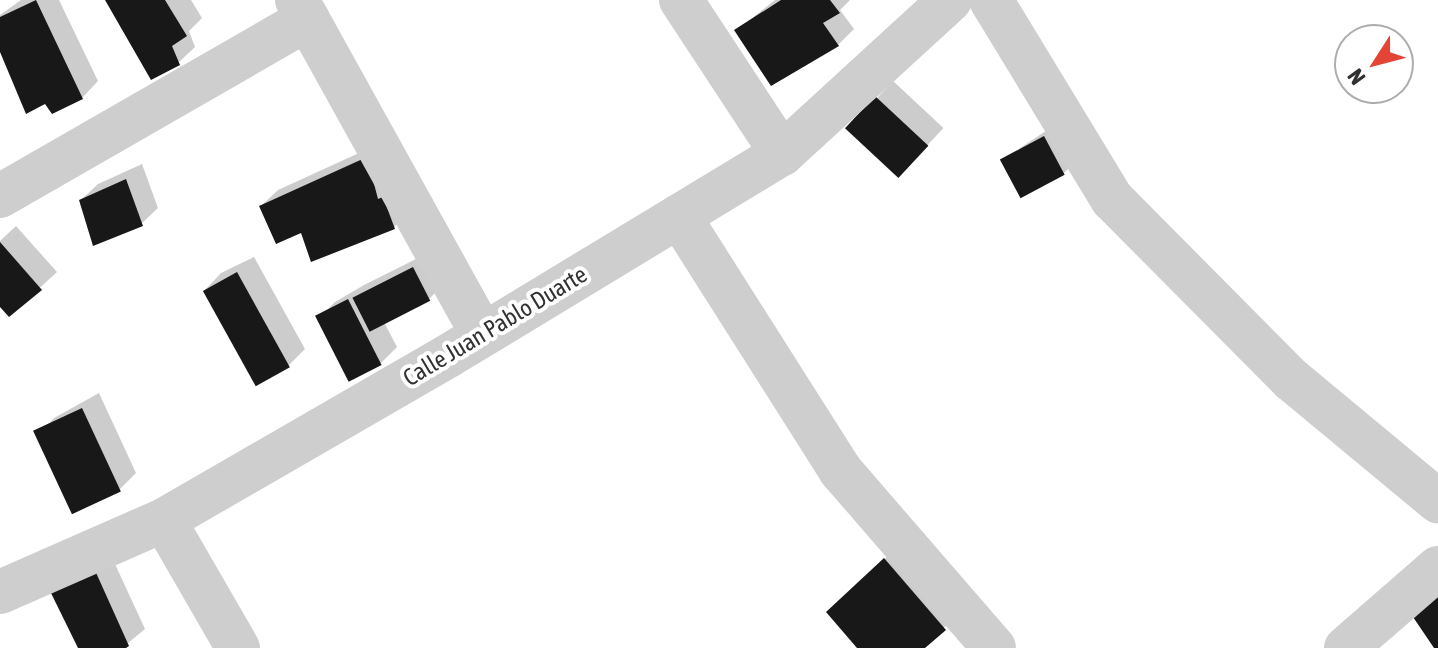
<!DOCTYPE html>
<html>
<head>
<meta charset="utf-8">
<style>
	body { margin:0 }
	#map { position:relative; width:1438px; height:648px; overflow:hidden; background:#fff; font-family:"Asap Condensed",sans-serif }
	div>[style] { position:absolute }
	.shadow>* { inset:0; background:#0003; transform-origin:0 0 }
	.building>* { inset:0; background:#181818; transform-origin:0 0 }
	.street>* { height:44px; margin:-22px; padding:0 22px; transform-origin:22px; border-radius:22px; background:#cecece }
	span { translate:-50% -50%; white-space:nowrap; text-align:center; line-height:1.15; -webkit-text-stroke:8px #fff; paint-order:stroke }
	.street-label { font-size:24px; color:#313131 }
	.north { position:absolute; left:1334px; top:24px; width:80px; height:80px; box-sizing:border-box; background:#fff; border:2px solid #adadad; border-radius:50%; rotate:234deg; font-size:22px; font-weight:700; line-height:32px; text-align:center; color:#313131 }
	.north::after { content:''; display:block; margin:auto; width:28px; height:36px; background:#e44436; clip-path:polygon(50% 0,100% 100%,50% 72%,0 100%) }
</style>
</head>
<body>
<div id="map">
	<div class="shadow">
		<div style="clip-path:polygon(21px 0,59px 0,98px 81px,82px 98px,0 46px,0 15px)"></div>
		<div style="clip-path:polygon(108px 0,191px 0,202px 18px,189px 31px,195px 47px,178px 63px)"></div>
		<div style="clip-path:polygon(775px 0,850px 0,840px 10px,854px 29px,838px 45px,737px 30px)"></div>
		<div style="left:893px;top:81px;width:69px;height:65px;rotate:43deg"></div>
		<div style="clip-path:polygon(1061px 121px,1080px 157px,1064px 173px,1004px 165px,1020px 148px)"></div>
		<div style="clip-path:polygon(383px 142px,410px 211px,394px 227px,302px 230px,261px 206px,278px 190px)"></div>
		<div style="clip-path:polygon(142px 164px,158px 208px,141px 224px,81px 200px,98px 184px)"></div>
		<div style="clip-path:polygon(16px 226px,57px 272px,10px 315px,0 304px,0 241px)"></div>
		<div style="clip-path:polygon(430px 252px,445px 283px,428px 300px,384px 322px,397px 347px,381px 363px,353px 380px,319px 318px,335px 302px,364px 285px)"></div>
		<div style="clip-path:polygon(254px 257px,305px 349px,289px 365px,259px 380px,205px 290px,221px 273px)"></div>
		<div style="clip-path:polygon(99px 393px,136px 473px,120px 489px,38px 435px,54px 418px)"></div>
		<div style="clip-path:polygon(902px 543px,961px 612px,922px 648px,860px 648px,845px 596px)"></div>
		<div style="clip-path:polygon(109px 551px,145px 629px,122px 648px,80px 648px,51px 590px)"></div>
	</div>
	<div class="building">
		<div style="clip-path:polygon(36px 0,83px 99px,52px 114px,45px 104px,26px 114px,0 52px,0 17px)"></div>
		<div style="clip-path:polygon(105px 0,165px 0,187px 36px,172px 46px,180px 65px,151px 80px)"></div>
		<div style="clip-path:polygon(781px 0,830px 0,840px 13px,823px 23px,839px 46px,771px 86px,734px 30px)"></div>
		<div style="left:875px;top:96px;width:73px;height:44px;rotate:43deg"></div>
		<div style="left:1044px;top:136px;width:44px;height:50px;rotate:62deg"></div>
		<div style="clip-path:polygon(367px 157px,378px 199px,383px 197px,395px 229px,311px 262px,301px 233px,276px 244px,259px 206px)"></div>
		<div style="clip-path:polygon(126px 179px,143px 226px,93px 246px,79px 200px)"></div>
		<div style="clip-path:polygon(0 242px,42px 290px,9px 317px,0 307px)"></div>
		<div style="left:413px;top:267px;width:38px;height:68px;rotate:63deg"></div>
		<div style="left:237px;top:272px;width:109px;height:39px;rotate:61deg"></div>
		<div style="left:348px;top:299px;width:74px;height:37px;rotate:63deg"></div>
		<div style="left:82px;top:408px;width:92px;height:54px;rotate:65deg"></div>
		<div style="clip-path:polygon(884px 558px,946px 630px,925px 648px,857px 648px,826px 612px)"></div>
		<div style="clip-path:polygon(93px 566px,129px 646px,126px 648px,78px 648px,49px 589px)"></div>
		<div style="clip-path:polygon(1438px 590px,1438px 648px,1434px 648px,1409px 611px)"></div>
	</div>
	<div class="street">
		<div style="left:297px;top:0;width:382px;rotate:61deg"></div>
		<div style="left:681px;top:0;width:184px;rotate:56.7deg"></div>
		<div style="left:991px;top:0;width:233px;rotate:58.7deg"></div>
		<div style="left:1112px;top:199px;width:255px;rotate:45.2deg"></div>
		<div style="left:1292px;top:380px;width:190px;rotate:39.7deg"></div>
		<div style="left:0;top:196px;width:355px;rotate:-29.9deg"></div>
		<div style="left:679px;top:216px;width:301px;rotate:57.6deg"></div>
		<div style="left:840px;top:470px;width:235px;rotate:49.1deg"></div>
		<div style="left:164px;top:520px;width:148px;rotate:60deg"></div>
		<div style="left:0;top:592px;width:179px;rotate:-23.7deg"></div>
		<div style="left:164px;top:520px;width:328px;rotate:-30deg"></div>
		<div style="left:448px;top:356px;width:390px;rotate:-31.2deg"></div>
		<div style="left:782px;top:154px;width:228px;rotate:-42.5deg"></div>
		<div style="left:1346px;top:648px;width:122px;rotate:-41deg"></div>
	</div>
	<div class="street-label">
		<span style="left:495px;top:326px;rotate:-31deg">Calle Juan Pablo Duarte</span>
	</div>
	<div class="north">N</div>
</div>
</body>
</html>
